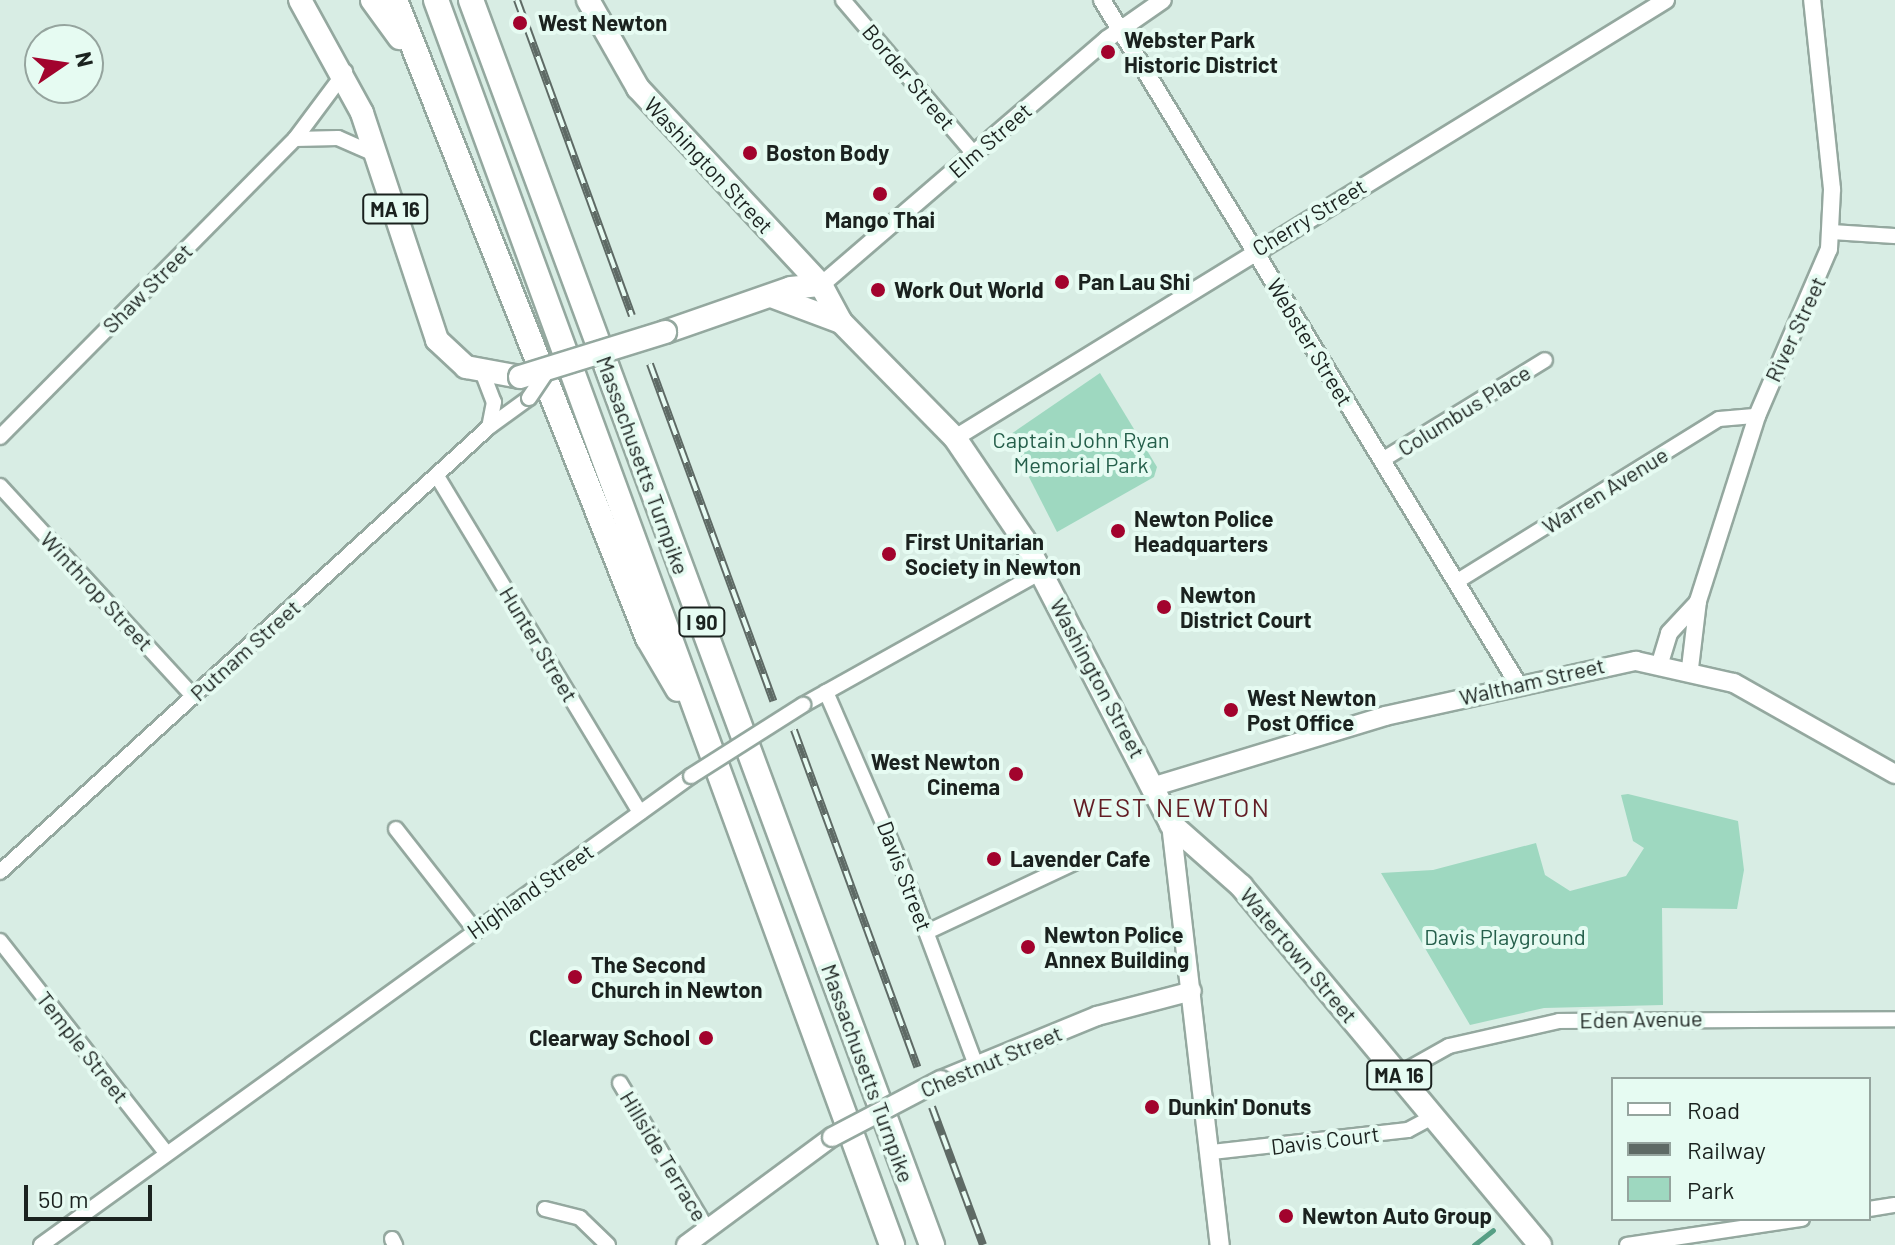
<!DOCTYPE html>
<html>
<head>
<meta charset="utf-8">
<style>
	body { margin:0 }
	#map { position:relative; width:1895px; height:1245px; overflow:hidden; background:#d8ede4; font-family:Barlow,sans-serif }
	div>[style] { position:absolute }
	.green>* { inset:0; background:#9ed8c0 }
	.stream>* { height:5px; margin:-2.5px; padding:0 2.5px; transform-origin:2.5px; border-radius:2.5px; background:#569f85 }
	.roads { filter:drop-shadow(2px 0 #94a89f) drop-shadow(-2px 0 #94a89f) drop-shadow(0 2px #94a89f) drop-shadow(0 -2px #94a89f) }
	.minor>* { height:14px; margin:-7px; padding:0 7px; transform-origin:7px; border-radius:7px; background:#fff }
	.tertiary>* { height:16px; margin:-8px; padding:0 8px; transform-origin:8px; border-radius:8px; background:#fff }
	.secondary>* { height:18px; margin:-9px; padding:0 9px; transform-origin:9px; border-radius:9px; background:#fff }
	.primary>* { height:22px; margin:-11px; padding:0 11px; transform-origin:11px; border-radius:11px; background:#fff }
	.motorway>* { height:24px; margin:-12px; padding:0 12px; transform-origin:12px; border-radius:12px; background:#fff }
	.rail>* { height:8px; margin-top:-4px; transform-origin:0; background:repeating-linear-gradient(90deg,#e6fbf2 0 15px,#5e6a65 0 30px); box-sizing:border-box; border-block:2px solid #5e6a65 }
	.bridges { filter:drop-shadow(2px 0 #94a89f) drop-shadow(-2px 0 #94a89f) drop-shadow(0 2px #94a89f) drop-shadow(0 -2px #94a89f) }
	.minor-bridge>* { height:14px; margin:-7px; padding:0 7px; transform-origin:7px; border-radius:7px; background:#fff }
	.secondary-bridge>* { height:18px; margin:-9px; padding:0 9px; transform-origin:9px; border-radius:9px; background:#fff }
	.primary-bridge>* { height:22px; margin:-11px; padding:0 11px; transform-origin:11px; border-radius:11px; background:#fff }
	.dots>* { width:22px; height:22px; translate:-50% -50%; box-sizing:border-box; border:4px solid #e6fbf2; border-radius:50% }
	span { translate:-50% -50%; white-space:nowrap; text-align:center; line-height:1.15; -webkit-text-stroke:8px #e6fbf2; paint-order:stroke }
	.shield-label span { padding:2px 6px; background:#e6fbf2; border:2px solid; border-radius:6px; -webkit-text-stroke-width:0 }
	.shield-label { font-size:20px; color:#1b221f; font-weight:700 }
	.poi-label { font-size:22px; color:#1b221f; font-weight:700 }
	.left { translate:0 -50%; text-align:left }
	.right { translate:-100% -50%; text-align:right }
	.street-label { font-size:22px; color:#1b221f }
	.park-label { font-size:22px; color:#255f4b }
	.quarter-label { font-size:26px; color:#621c24; letter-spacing:2px }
	.legend { position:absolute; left:1611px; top:1077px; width:260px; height:144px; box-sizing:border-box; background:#e6fbf2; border:2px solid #95a49e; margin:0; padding:10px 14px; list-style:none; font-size:24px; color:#1b221f }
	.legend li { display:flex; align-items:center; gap:16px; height:40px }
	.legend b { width:40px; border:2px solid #95a49e }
	.north { position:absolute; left:24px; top:24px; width:80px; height:80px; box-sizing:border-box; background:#e6fbf2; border:2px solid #95a49e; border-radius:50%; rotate:77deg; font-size:22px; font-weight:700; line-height:32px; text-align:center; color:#1b221f }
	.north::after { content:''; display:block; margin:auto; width:28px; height:36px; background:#a2032d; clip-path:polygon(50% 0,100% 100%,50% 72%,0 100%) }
	.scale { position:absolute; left:24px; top:1185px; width:128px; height:36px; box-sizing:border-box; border:4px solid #1b221f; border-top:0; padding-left:10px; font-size:24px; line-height:28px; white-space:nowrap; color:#1b221f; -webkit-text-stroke:6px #e6fbf2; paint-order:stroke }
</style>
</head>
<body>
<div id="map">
	<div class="green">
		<div style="clip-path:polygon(1100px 373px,1157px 467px,1154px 477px,1057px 532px,1008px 436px)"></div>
		<div style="clip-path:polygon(1628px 794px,1738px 821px,1744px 870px,1737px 909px,1662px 908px,1663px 1005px,1544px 1008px,1470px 1025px,1381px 873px,1433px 870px,1536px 843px,1545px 875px,1570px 891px,1626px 876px,1644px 848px,1633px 841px,1621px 795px)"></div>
	</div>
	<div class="stream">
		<div style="left:1474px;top:1245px;width:24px;rotate:-38deg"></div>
	</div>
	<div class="roads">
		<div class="minor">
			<div style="left:843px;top:0;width:202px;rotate:49.6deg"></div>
			<div style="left:295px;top:139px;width:43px;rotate:-1.3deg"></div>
			<div style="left:338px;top:138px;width:45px;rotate:23.7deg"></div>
			<div style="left:1831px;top:232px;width:64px;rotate:3.6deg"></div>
			<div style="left:483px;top:374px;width:30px;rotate:69deg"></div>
			<div style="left:494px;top:402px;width:25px;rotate:101deg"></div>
			<div style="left:0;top:437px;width:419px;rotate:-45.3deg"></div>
			<div style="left:295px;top:139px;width:84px;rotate:-53.3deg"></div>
			<div style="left:1382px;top:460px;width:191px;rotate:-31.5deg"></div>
			<div style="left:437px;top:476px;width:393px;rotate:58.9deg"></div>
			<div style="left:0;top:486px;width:285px;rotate:47.4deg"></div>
			<div style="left:1456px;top:582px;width:309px;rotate:-31.8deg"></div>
			<div style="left:1719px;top:419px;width:38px;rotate:-5deg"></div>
			<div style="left:826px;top:692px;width:185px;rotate:66.5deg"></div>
			<div style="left:900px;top:862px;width:215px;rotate:69.5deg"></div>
			<div style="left:803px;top:705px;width:273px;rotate:-29.2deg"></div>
			<div style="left:396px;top:829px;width:128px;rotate:52deg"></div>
			<div style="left:0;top:872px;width:661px;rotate:-42.3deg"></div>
			<div style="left:489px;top:427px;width:49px;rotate:-35.9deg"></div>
			<div style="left:927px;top:932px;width:169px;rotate:-25.2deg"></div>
			<div style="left:0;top:941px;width:269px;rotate:51.9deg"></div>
			<div style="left:1399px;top:1074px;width:57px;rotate:-29.2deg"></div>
			<div style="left:1449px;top:1046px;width:113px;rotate:-12.8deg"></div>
			<div style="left:1559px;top:1021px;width:336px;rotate:-0.3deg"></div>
			<div style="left:620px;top:1083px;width:170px;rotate:59.2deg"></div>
			<div style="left:1212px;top:1152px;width:197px;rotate:-6.4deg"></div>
			<div style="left:1408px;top:1130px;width:30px;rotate:-28deg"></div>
			<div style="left:545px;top:1209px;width:36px;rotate:14deg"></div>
			<div style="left:580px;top:1218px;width:39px;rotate:44deg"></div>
			<div style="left:1869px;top:1209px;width:26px;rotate:-9deg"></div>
			<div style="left:392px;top:1239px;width:7px;rotate:63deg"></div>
			<div style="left:41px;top:1245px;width:802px;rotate:-35.81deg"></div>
			<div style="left:1627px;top:1245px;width:177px;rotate:-8.5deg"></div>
		</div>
		<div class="tertiary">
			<div style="left:1102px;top:0;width:801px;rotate:58.69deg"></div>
			<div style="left:821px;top:285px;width:377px;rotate:-40.7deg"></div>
			<div style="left:1107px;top:39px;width:68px;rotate:-34.9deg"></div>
			<div style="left:955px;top:438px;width:835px;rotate:-31.63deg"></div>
			<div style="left:1660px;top:663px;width:31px;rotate:-73deg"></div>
			<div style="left:1669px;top:633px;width:42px;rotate:-46.9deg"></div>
			<div style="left:1690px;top:668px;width:67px;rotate:-83.2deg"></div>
			<div style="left:1698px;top:601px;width:194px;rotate:-72.3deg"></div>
			<div style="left:1757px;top:416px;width:182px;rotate:-66.7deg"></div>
			<div style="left:1829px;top:249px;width:60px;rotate:-87.1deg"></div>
			<div style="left:1832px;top:189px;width:190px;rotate:-96deg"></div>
		</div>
		<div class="secondary">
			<div style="left:1155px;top:786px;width:240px;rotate:-16.9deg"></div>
			<div style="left:1385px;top:716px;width:257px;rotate:-12.4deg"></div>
			<div style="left:1636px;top:661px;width:100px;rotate:12.7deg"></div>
			<div style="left:1734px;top:683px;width:185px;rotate:29.5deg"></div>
			<div style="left:1171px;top:824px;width:424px;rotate:83.4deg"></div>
			<div style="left:941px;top:1080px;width:169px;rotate:-22.3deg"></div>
			<div style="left:1097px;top:1016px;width:98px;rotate:-14.7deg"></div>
			<div style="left:686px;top:1245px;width:182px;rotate:-36.5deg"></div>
		</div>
		<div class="primary">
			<div style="left:300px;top:0;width:129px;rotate:61.2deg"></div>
			<div style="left:362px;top:113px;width:239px;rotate:71.7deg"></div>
			<div style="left:437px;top:340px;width:40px;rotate:43deg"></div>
			<div style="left:466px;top:367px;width:55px;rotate:10.5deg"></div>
			<div style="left:588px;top:0;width:101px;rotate:60.4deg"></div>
			<div style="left:638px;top:88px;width:269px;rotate:47.1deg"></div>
			<div style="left:821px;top:285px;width:42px;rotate:61.6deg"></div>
			<div style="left:771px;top:296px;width:75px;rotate:20.4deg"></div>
			<div style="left:841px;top:322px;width:163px;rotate:45.5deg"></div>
			<div style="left:955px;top:438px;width:123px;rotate:55.9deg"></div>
			<div style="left:1024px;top:540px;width:320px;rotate:62.6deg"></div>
			<div style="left:1171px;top:824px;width:94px;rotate:41.5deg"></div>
			<div style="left:1241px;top:886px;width:467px;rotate:50.2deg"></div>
			<div style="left:665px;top:332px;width:133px;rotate:-19.2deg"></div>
			<div style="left:791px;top:288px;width:30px;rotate:-6deg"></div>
		</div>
		<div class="motorway">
			<div style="left:373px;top:0;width:46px;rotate:53.9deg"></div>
			<div style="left:395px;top:0;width:686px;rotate:68.37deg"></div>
			<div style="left:648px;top:638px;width:59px;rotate:59.5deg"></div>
			<div style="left:436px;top:0;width:1326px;rotate:69.88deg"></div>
			<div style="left:471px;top:0;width:1328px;rotate:69.68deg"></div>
		</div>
	</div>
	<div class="rail">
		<div style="left:517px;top:0;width:336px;rotate:70deg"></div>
		<div style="left:650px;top:364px;width:359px;rotate:69.9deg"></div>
		<div style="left:794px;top:730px;width:359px;rotate:69.9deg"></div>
		<div style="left:932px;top:1107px;width:147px;rotate:69.7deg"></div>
	</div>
	<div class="bridges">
		<div class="minor-bridge">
			<div style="left:529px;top:398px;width:30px;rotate:-56deg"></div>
			<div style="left:691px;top:776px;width:133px;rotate:-32.4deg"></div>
		</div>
		<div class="secondary-bridge">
			<div style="left:832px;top:1137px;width:123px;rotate:-27.6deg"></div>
		</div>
		<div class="primary-bridge">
			<div style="left:520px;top:377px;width:152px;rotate:-17.2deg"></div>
		</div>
	</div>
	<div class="dots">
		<div style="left:520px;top:23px;background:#a2032d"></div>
		<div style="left:1108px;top:52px;background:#a2032d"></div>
		<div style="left:750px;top:153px;background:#a2032d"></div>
		<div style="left:880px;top:194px;background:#a2032d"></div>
		<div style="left:1062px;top:282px;background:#a2032d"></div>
		<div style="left:878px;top:290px;background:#a2032d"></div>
		<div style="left:1118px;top:531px;background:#a2032d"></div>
		<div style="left:889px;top:554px;background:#a2032d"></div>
		<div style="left:1164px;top:607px;background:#a2032d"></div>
		<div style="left:1231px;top:710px;background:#a2032d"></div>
		<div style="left:1016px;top:774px;background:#a2032d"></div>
		<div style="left:994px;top:859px;background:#a2032d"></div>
		<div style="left:1028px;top:947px;background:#a2032d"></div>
		<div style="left:575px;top:977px;background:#a2032d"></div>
		<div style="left:706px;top:1038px;background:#a2032d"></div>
		<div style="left:1152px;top:1107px;background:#a2032d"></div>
		<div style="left:1286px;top:1216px;background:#a2032d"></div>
	</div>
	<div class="shield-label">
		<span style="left:395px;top:209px">MA 16</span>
		<span style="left:702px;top:622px">I 90</span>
		<span style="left:1399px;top:1075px">MA 16</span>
	</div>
	<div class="poi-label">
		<span class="left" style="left:538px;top:23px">West Newton</span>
		<span class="left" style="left:1124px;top:52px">Webster Park<br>Historic District</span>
		<span class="left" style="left:766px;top:153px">Boston Body</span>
		<span style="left:880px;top:220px">Mango Thai</span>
		<span class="left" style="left:1078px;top:282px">Pan Lau Shi</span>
		<span class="left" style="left:894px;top:290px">Work Out World</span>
		<span class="left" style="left:1134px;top:531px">Newton Police<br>Headquarters</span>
		<span class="left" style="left:905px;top:554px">First Unitarian<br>Society in Newton</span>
		<span class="left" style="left:1180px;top:607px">Newton<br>District Court</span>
		<span class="left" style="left:1247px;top:710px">West Newton<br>Post Office</span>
		<span class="right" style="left:1000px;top:774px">West Newton<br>Cinema</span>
		<span class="left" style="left:1010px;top:859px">Lavender Cafe</span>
		<span class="left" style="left:1044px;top:947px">Newton Police<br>Annex Building</span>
		<span class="left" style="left:591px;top:977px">The Second<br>Church in Newton</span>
		<span class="right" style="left:690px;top:1038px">Clearway School</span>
		<span class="left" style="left:1168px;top:1107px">Dunkin' Donuts</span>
		<span class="left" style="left:1302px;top:1216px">Newton Auto Group</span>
	</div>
	<div class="street-label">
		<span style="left:909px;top:77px;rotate:50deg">Border Street</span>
		<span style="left:990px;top:140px;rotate:-41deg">Elm Street</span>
		<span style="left:709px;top:165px;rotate:47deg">Washington Street</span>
		<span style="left:1309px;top:217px;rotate:-31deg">Cherry Street</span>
		<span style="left:147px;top:288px;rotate:-45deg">Shaw Street</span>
		<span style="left:1795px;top:329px;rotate:-65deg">River Street</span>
		<span style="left:1310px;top:342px;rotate:59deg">Webster Street</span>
		<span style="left:1464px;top:410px;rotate:-32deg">Columbus Place</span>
		<span style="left:643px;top:465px;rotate:70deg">Massachusetts Turnpike</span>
		<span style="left:1605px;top:490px;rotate:-32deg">Warren Avenue</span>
		<span style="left:97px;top:591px;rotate:47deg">Winthrop Street</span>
		<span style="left:539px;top:644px;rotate:59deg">Hunter Street</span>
		<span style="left:245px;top:650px;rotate:-42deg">Putnam Street</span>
		<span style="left:1098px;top:678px;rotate:62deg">Washington Street</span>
		<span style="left:1532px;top:681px;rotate:-13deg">Waltham Street</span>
		<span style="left:905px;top:876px;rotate:69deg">Davis Street</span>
		<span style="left:530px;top:891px;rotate:-35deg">Highland Street</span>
		<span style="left:1299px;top:955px;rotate:50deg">Watertown Street</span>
		<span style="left:1641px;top:1019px;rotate:-1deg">Eden Avenue</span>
		<span style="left:83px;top:1047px;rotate:52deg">Temple Street</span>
		<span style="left:991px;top:1061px;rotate:-23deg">Chestnut Street</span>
		<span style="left:868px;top:1073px;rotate:70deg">Massachusetts Turnpike</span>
		<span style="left:1325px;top:1140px;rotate:-7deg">Davis Court</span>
		<span style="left:664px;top:1156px;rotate:59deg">Hillside Terrace</span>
	</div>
	<div class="park-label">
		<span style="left:1081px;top:452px">Captain John Ryan<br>Memorial Park</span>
		<span style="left:1505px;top:937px">Davis Playground</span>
	</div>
	<div class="quarter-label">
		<span style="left:1172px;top:807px">WEST NEWTON</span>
	</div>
	<ul class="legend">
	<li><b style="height:10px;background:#fff"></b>Road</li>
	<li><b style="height:10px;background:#5e6a65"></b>Railway</li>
	<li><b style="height:22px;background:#9ed8c0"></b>Park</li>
	</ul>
	<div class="north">N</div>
	<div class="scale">50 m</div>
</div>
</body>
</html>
